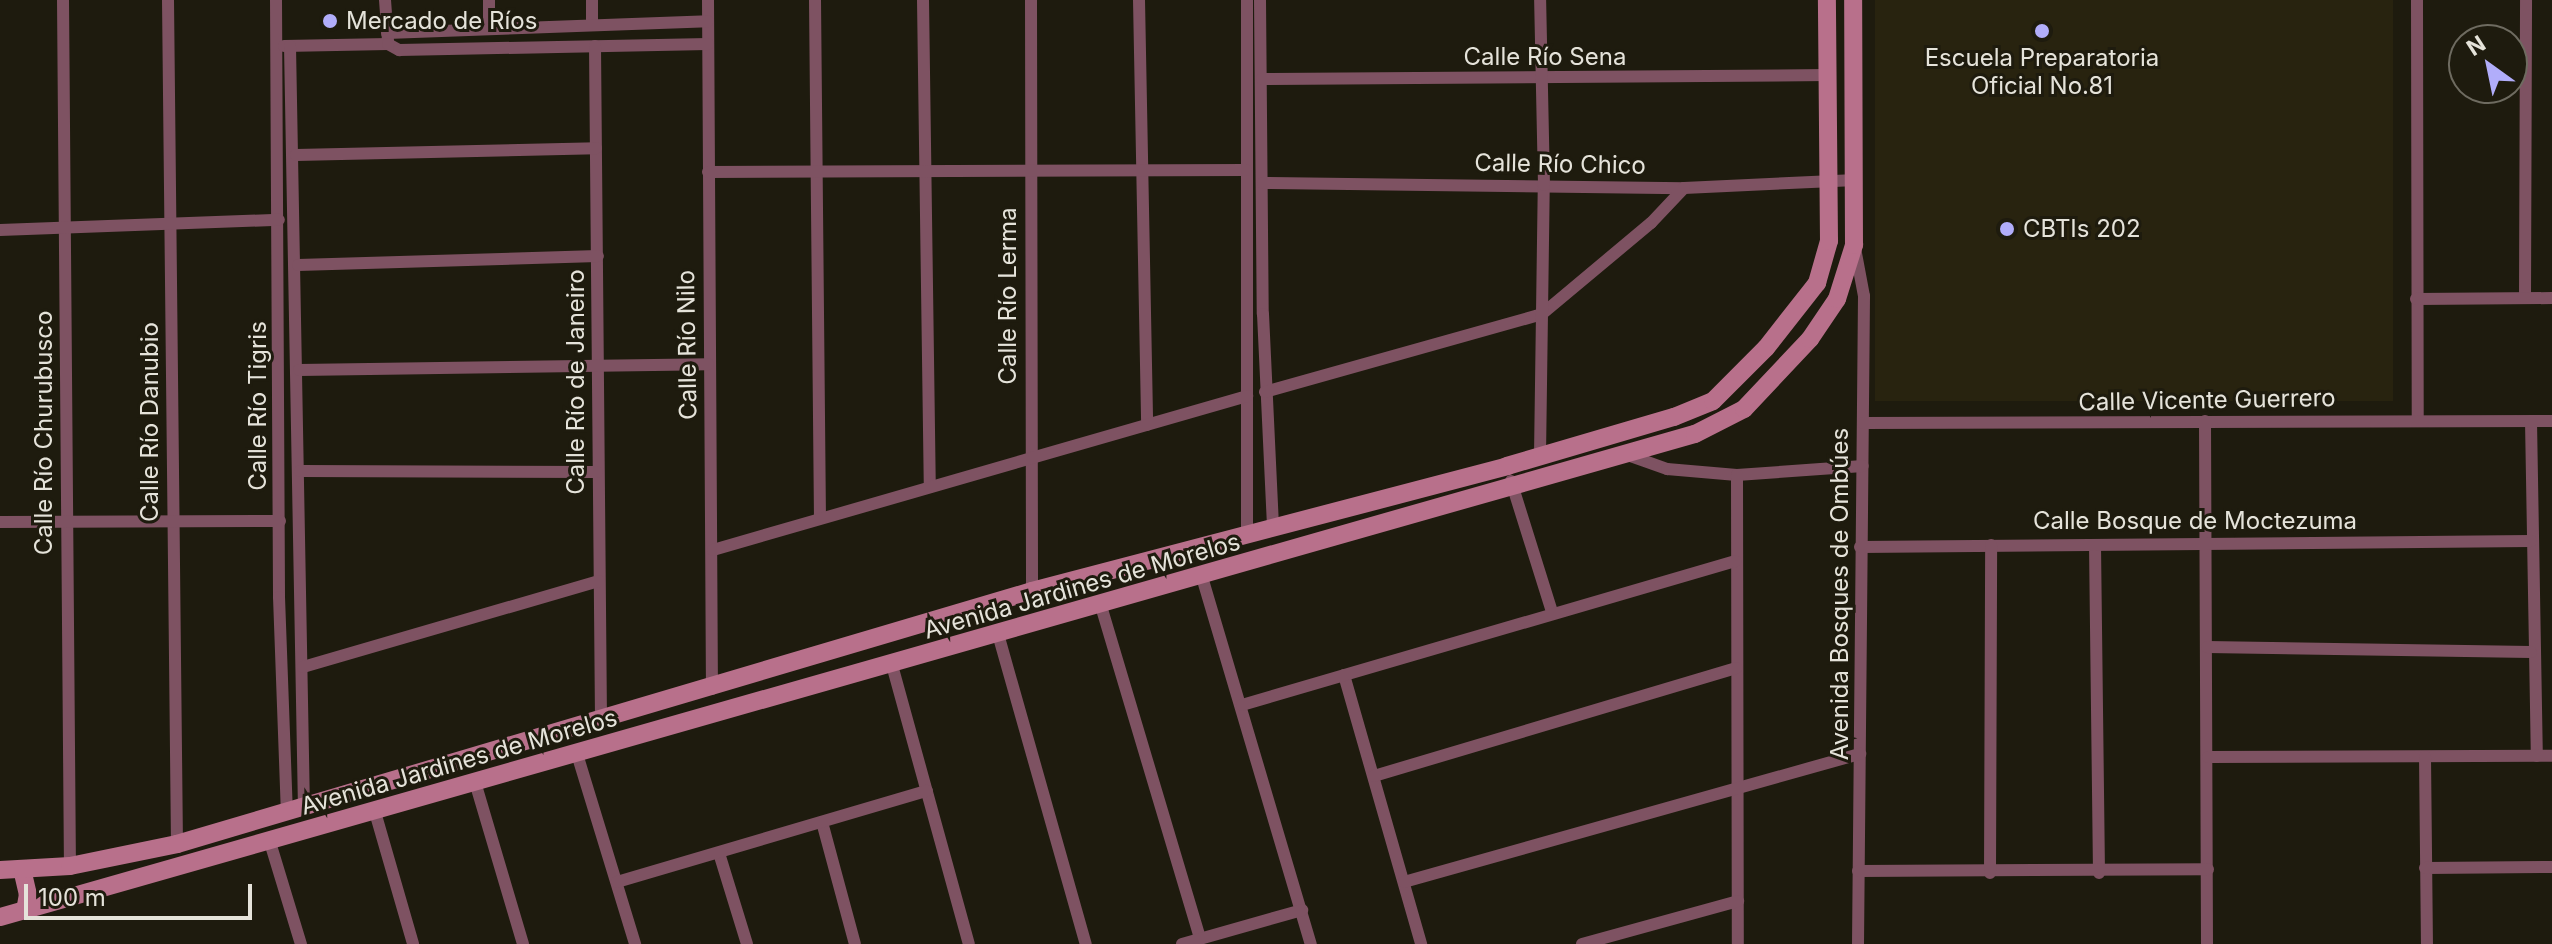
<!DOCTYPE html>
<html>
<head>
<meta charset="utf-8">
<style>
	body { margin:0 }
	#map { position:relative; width:2552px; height:944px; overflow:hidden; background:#1e1b0e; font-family:Inter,sans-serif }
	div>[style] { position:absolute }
	.built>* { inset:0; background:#28230f; transform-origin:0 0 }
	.street>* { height:12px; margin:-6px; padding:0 6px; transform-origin:6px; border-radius:6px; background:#7e5262 }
	.secondary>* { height:18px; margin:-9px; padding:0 9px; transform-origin:9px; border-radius:9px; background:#b8708b }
	.dots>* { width:22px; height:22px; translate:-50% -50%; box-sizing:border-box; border:4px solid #1e1b0e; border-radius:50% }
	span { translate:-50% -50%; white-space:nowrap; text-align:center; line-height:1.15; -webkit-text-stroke:6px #1e1b0e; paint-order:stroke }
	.poi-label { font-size:24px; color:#e5e3da }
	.left { translate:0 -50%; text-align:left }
	.street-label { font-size:24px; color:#e5e3da }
	.north { position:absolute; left:2448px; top:24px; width:80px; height:80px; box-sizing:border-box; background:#1e1b0e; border:2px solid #6e6b60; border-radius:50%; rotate:327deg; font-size:22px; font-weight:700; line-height:32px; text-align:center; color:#e5e3da }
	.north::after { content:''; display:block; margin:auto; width:28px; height:36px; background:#b1adfa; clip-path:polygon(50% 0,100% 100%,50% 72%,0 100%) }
	.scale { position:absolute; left:24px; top:884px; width:228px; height:36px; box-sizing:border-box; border:4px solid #e5e3da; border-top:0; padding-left:10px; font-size:24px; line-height:28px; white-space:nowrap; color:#e5e3da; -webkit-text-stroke:6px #1e1b0e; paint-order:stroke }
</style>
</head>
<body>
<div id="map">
	<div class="built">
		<div style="left:1875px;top:0;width:518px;height:401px"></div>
	</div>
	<div class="street">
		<div style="left:63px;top:0;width:866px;rotate:89.54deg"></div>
		<div style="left:168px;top:0;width:844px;rotate:89.39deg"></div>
		<div style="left:276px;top:0;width:597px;rotate:89.71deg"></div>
		<div style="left:279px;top:597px;width:215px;rotate:87.9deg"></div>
		<div style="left:385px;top:0;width:41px;rotate:85.8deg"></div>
		<div style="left:489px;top:0;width:26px;rotate:90deg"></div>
		<div style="left:592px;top:0;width:24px;rotate:90deg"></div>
		<div style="left:708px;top:0;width:689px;rotate:89.67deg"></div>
		<div style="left:815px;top:0;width:518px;rotate:89.45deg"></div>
		<div style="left:923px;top:0;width:487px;rotate:89.2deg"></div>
		<div style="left:1031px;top:0;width:591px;rotate:89.9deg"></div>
		<div style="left:1139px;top:0;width:425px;rotate:88.9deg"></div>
		<div style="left:1247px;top:0;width:532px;rotate:90deg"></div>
		<div style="left:1260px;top:0;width:314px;rotate:89.5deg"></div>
		<div style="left:1263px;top:314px;width:211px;rotate:87.3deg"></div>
		<div style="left:2417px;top:0;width:420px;rotate:89.9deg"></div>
		<div style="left:387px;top:33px;width:321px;rotate:-2.1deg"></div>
		<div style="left:284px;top:46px;width:104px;rotate:-1.1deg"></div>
		<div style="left:388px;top:44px;width:13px;rotate:29deg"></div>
		<div style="left:399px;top:50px;width:309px;rotate:-1.1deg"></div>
		<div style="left:290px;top:46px;width:761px;rotate:88.95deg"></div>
		<div style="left:595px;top:46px;width:671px;rotate:89.49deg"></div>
		<div style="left:1262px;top:79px;width:566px;rotate:-0.4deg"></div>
		<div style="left:296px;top:155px;width:300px;rotate:-1.3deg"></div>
		<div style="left:708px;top:172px;width:538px;rotate:-0.21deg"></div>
		<div style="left:1263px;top:183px;width:421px;rotate:0.7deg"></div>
		<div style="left:1684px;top:188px;width:172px;rotate:-2.7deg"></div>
		<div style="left:0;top:230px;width:279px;rotate:-2.1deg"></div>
		<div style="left:1855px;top:248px;width:49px;rotate:79.4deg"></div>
		<div style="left:1864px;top:296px;width:648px;rotate:90.53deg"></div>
		<div style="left:298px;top:265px;width:300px;rotate:-1.7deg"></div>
		<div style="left:2525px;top:298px;width:298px;rotate:-89.8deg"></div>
		<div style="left:2416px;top:299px;width:136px;rotate:-0.4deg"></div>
		<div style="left:299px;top:370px;width:409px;rotate:-0.8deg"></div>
		<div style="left:1265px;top:392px;width:288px;rotate:-15.7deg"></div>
		<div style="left:1542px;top:314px;width:142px;rotate:-39.9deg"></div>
		<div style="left:1651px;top:223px;width:48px;rotate:-46.7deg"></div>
		<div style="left:2205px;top:421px;width:523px;rotate:89.78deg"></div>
		<div style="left:2531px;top:421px;width:335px;rotate:89deg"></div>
		<div style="left:1863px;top:423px;width:689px;rotate:-0.17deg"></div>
		<div style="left:1625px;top:454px;width:45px;rotate:19.7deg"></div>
		<div style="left:1667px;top:469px;width:70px;rotate:4.9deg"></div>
		<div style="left:1737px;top:475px;width:126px;rotate:-4.1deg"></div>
		<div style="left:1540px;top:456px;width:271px;rotate:-89.2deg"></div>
		<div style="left:1544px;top:185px;width:185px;rotate:-91.2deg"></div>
		<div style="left:300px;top:471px;width:297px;rotate:0.2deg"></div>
		<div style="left:1737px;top:475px;width:469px;rotate:89.9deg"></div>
		<div style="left:1511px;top:481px;width:137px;rotate:72.6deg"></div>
		<div style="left:0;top:522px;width:280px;rotate:-0.2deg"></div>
		<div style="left:2095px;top:545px;width:328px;rotate:89.3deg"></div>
		<div style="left:1860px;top:547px;width:671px;rotate:-0.51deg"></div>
		<div style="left:713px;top:550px;width:556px;rotate:-16.09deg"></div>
		<div style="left:1202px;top:577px;width:383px;rotate:73.5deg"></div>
		<div style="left:1101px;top:606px;width:347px;rotate:73.4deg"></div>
		<div style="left:998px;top:634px;width:322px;rotate:74.2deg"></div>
		<div style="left:2207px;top:647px;width:324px;rotate:0.9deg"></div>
		<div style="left:892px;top:665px;width:289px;rotate:74.6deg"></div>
		<div style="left:303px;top:667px;width:308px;rotate:-16.2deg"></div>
		<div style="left:1344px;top:675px;width:280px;rotate:74deg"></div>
		<div style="left:1242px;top:705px;width:514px;rotate:-16.28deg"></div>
		<div style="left:577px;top:754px;width:199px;rotate:73deg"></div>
		<div style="left:2208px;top:757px;width:344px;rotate:-0.2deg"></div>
		<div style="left:2425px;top:757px;width:187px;rotate:89.4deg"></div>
		<div style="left:1374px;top:776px;width:378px;rotate:-16.6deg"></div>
		<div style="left:475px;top:782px;width:169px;rotate:73.5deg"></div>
		<div style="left:375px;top:812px;width:137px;rotate:73.9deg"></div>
		<div style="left:822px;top:822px;width:126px;rotate:74.9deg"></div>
		<div style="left:269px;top:839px;width:110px;rotate:73.1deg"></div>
		<div style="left:719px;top:853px;width:95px;rotate:72.9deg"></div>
		<div style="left:2425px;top:868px;width:127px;rotate:-0.5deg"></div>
		<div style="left:1858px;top:871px;width:350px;rotate:-0.3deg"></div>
		<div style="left:1990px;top:873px;width:328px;rotate:-89.8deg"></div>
		<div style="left:617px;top:882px;width:323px;rotate:-16.4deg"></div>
		<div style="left:1404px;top:882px;width:474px;rotate:-15.7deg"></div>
		<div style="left:1182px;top:944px;width:125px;rotate:-15.8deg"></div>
		<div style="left:1582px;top:944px;width:162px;rotate:-15.4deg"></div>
	</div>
	<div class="secondary">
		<div style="left:22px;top:869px;width:26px;rotate:77deg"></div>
		<div style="left:28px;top:894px;width:17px;rotate:100deg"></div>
		<div style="left:0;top:870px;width:70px;rotate:-3.3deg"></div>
		<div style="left:70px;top:866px;width:109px;rotate:-11.6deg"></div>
		<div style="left:177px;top:844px;width:892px;rotate:-16.48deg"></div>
		<div style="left:1032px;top:591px;width:491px;rotate:-14.7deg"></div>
		<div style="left:1507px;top:466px;width:174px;rotate:-16.4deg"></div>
		<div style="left:1674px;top:417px;width:42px;rotate:-22.3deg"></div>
		<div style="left:1713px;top:401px;width:75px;rotate:-45deg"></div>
		<div style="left:1766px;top:348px;width:83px;rotate:-51.9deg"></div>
		<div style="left:1817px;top:283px;width:44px;rotate:-74.1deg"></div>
		<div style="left:1829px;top:241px;width:241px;rotate:-90.5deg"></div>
		<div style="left:0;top:917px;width:1762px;rotate:-15.91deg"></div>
		<div style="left:1695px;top:434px;width:55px;rotate:-27deg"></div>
		<div style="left:1744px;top:409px;width:96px;rotate:-46.7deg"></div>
		<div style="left:1810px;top:339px;width:48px;rotate:-56deg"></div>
		<div style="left:1837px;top:299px;width:57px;rotate:-72.5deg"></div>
		<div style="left:1854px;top:245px;width:245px;rotate:-90.2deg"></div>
	</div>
	<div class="dots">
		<div style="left:330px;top:21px;background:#b1adfa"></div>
		<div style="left:2042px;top:31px;background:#b1adfa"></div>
		<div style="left:2007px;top:229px;background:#b1adfa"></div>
	</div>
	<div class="poi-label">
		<span class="left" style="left:346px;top:21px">Mercado de Ríos</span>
		<span style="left:2042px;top:72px">Escuela Preparatoria<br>Oficial No.81</span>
		<span class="left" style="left:2023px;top:229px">CBTIs 202</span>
	</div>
	<div class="street-label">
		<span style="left:1545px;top:57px">Calle Río Sena</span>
		<span style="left:1560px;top:164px;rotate:1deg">Calle Río Chico</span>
		<span style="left:1008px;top:296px;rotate:-90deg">Calle Río Lerma</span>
		<span style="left:687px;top:345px;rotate:-91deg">Calle Río Nilo</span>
		<span style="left:576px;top:382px;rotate:-90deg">Calle Río de Janeiro</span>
		<span style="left:2207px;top:400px;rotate:-1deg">Calle Vicente Guerrero</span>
		<span style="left:258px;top:406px;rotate:-90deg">Calle Río Tigris</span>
		<span style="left:150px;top:422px;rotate:-90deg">Calle Río Danubio</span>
		<span style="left:44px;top:433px;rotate:-90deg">Calle Río Churubusco</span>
		<span style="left:2195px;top:521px">Calle Bosque de Moctezuma</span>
		<span style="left:1082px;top:586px;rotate:-16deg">Avenida Jardines de Morelos</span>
		<span style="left:1840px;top:594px;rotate:-90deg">Avenida Bosques de Ombúes</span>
		<span style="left:459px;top:762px;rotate:-16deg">Avenida Jardines de Morelos</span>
	</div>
	<div class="north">N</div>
	<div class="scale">100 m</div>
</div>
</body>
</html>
